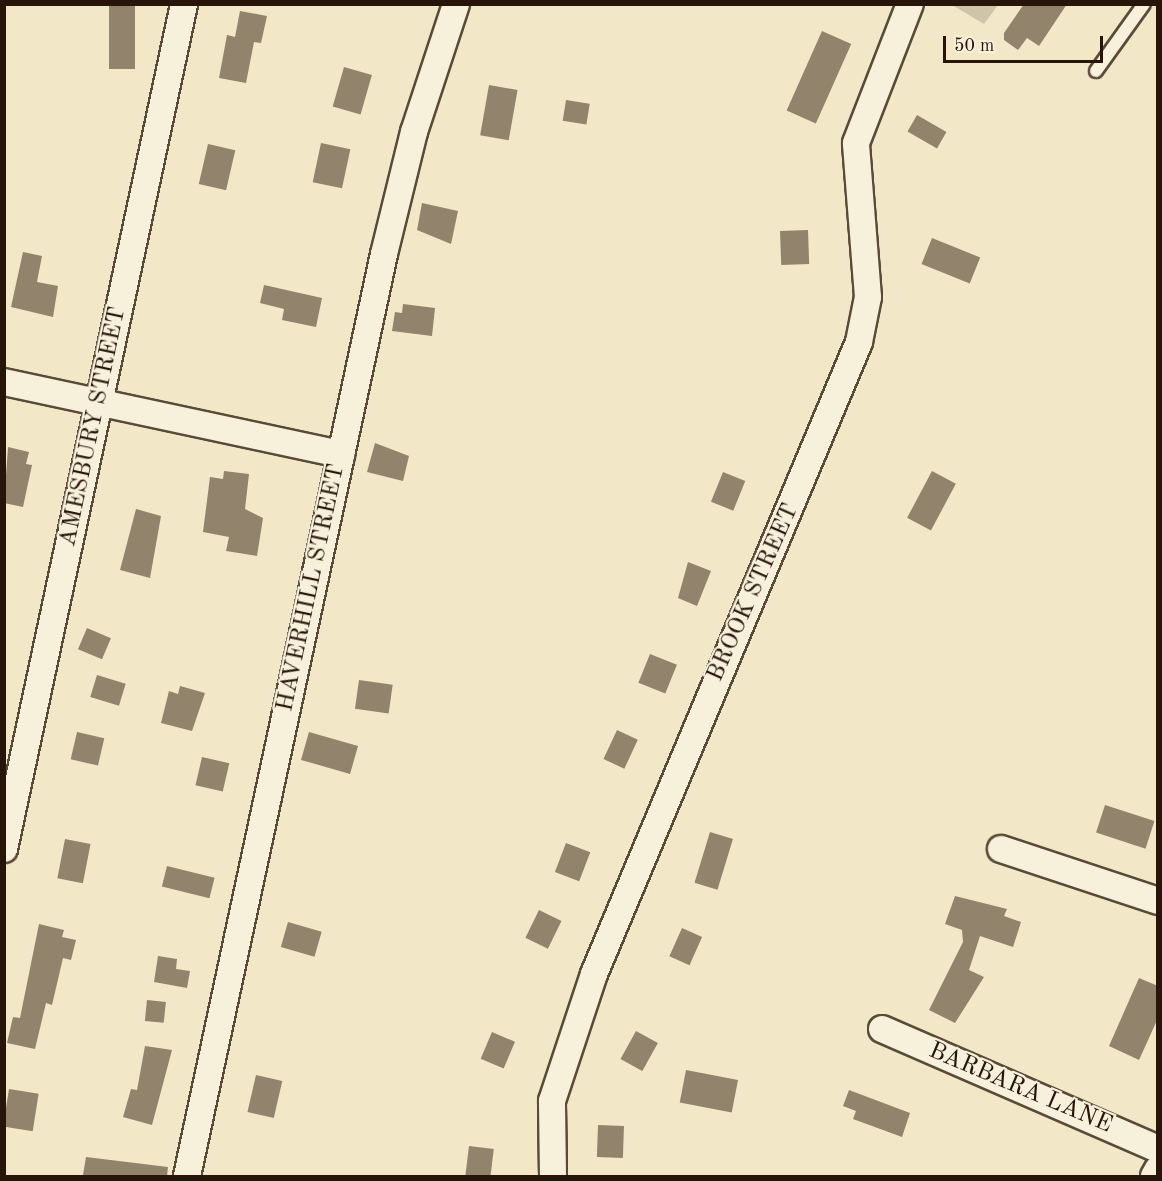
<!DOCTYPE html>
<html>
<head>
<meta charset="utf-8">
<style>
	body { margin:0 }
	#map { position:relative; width:1162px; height:1181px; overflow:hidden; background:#f2e8c7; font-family:"Old Standard TT",serif }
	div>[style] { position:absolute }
	.green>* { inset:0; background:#cfc4a7 }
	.building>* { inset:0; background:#91836c; transform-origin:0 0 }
	.roads { filter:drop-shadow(2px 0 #5a4a38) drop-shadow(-2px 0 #5a4a38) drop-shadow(0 2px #5a4a38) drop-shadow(0 -2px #5a4a38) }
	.service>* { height:12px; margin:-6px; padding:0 6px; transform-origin:6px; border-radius:6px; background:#f7f0db }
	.minor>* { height:26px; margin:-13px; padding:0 13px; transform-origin:13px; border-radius:13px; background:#f7f0db }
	span { translate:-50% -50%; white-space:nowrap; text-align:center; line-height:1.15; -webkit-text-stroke:4.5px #f7f0db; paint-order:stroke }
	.street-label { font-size:24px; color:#271509 }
	.frame { position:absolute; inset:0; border:6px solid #271509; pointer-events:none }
	.scale { position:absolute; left:943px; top:36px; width:160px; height:27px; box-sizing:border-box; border:3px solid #271509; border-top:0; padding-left:8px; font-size:18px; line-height:21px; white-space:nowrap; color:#271509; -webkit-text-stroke:4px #f7f0db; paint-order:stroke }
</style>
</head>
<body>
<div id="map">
	<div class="green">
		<div style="clip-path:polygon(952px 5px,998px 5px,984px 24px)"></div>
	</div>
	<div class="building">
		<div style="left:109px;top:4px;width:26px;height:65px"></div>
		<div style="clip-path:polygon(1024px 4px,1067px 4px,1039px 46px,1027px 38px,1018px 50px,1004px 40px,1004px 33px)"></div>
		<div style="clip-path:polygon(240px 11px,267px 16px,261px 43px,254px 42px,246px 83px,219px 78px,227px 35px,235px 37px)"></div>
		<div style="left:822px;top:31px;width:32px;height:87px;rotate:24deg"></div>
		<div style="left:344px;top:67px;width:29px;height:41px;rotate:16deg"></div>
		<div style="left:489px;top:85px;width:29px;height:51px;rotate:10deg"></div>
		<div style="left:566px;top:100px;width:24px;height:21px;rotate:9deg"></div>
		<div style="left:917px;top:115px;width:34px;height:19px;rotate:30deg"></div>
		<div style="left:321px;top:143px;width:30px;height:40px;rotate:12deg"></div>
		<div style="left:208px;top:144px;width:28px;height:41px;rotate:13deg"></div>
		<div style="clip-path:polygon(422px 203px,458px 211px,451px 244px,417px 230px)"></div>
		<div style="left:808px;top:230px;width:34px;height:28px;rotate:88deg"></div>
		<div style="left:932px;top:238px;width:52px;height:28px;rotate:22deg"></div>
		<div style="clip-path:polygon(23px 252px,42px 256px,37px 282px,58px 286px,53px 317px,11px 307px)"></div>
		<div style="clip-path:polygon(264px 285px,322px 298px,316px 327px,282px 320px,284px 309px,260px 303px)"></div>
		<div style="clip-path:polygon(403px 304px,435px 308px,432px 336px,392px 331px,395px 312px,402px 313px)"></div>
		<div style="clip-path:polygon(375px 443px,409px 456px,403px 481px,367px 472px)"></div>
		<div style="clip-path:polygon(8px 447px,29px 452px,26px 464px,32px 465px,23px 507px,4px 503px)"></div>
		<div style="clip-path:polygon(224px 471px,249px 474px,245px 509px,263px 518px,257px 556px,226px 551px,229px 537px,203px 532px,210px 477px,223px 479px)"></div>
		<div style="left:932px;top:471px;width:27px;height:53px;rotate:28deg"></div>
		<div style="left:723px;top:472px;width:24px;height:32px;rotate:22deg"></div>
		<div style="clip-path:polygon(136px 509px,161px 516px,150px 578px,120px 570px)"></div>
		<div style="clip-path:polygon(688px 562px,711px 571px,697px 606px,678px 598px)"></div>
		<div style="left:87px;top:628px;width:26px;height:23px;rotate:23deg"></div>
		<div style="left:650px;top:654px;width:29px;height:31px;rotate:22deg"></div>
		<div style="left:97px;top:675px;width:30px;height:23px;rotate:17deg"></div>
		<div style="left:359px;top:680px;width:34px;height:29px;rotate:8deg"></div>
		<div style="clip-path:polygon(180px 686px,205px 693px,192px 731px,161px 723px,169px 691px,178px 694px)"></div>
		<div style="left:617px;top:730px;width:23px;height:32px;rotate:25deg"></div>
		<div style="left:77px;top:732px;width:28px;height:28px;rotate:13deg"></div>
		<div style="left:309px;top:732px;width:51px;height:29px;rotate:16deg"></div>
		<div style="left:202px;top:757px;width:28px;height:29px;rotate:13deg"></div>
		<div style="left:1105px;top:805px;width:52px;height:29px;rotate:18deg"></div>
		<div style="left:710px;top:832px;width:24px;height:53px;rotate:17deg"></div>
		<div style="left:65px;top:839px;width:26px;height:40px;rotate:11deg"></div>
		<div style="left:566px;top:843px;width:26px;height:31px;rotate:21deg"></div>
		<div style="left:167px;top:866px;width:49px;height:21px;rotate:14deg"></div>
		<div style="clip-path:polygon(955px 896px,1007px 909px,1004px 916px,1021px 922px,1013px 947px,980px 936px,969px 970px,984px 977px,955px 1023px,929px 1010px,963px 942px,962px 930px,945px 924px)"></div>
		<div style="left:539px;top:910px;width:25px;height:31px;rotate:26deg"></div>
		<div style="left:288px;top:922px;width:35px;height:26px;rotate:16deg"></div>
		<div style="clip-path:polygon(39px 924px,64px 930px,62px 937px,76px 940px,71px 960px,63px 958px,52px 1005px,46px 1003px,35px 1049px,7px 1043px,13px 1017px,20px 1018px)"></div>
		<div style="left:682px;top:928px;width:22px;height:31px;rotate:24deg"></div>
		<div style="clip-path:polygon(158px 956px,177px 959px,176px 969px,190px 971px,187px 988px,154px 982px)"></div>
		<div style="clip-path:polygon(1139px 978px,1158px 986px,1158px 1018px,1139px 1060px,1109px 1046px)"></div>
		<div style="left:147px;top:1000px;width:19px;height:21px;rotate:6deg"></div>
		<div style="left:636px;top:1031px;width:25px;height:32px;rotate:29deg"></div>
		<div style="left:492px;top:1032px;width:25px;height:29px;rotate:23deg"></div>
		<div style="clip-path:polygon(145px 1046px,172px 1050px,152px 1125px,123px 1117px,131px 1089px,137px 1090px)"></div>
		<div style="left:686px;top:1070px;width:53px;height:33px;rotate:11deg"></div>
		<div style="left:256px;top:1075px;width:27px;height:38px;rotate:13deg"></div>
		<div style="left:9px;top:1089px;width:30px;height:38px;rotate:9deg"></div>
		<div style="clip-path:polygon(849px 1090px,910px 1113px,902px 1137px,853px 1119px,856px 1111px,843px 1106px)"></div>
		<div style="left:598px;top:1125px;width:26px;height:32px;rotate:2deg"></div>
		<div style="left:469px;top:1146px;width:25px;height:30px;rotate:7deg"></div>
		<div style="clip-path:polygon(86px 1157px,168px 1167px,167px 1176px,83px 1175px)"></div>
	</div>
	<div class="roads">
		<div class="service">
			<div style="left:1096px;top:71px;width:82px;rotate:-54.4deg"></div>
		</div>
		<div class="minor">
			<div style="left:4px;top:382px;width:345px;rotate:12.1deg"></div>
			<div style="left:4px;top:849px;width:864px;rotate:-77.97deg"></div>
			<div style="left:1001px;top:849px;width:165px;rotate:18.3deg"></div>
			<div style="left:882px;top:1029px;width:301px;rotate:23.5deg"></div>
			<div style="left:187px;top:1176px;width:943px;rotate:-77.94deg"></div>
			<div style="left:384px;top:254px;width:126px;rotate:-76.2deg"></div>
			<div style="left:414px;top:132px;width:135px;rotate:-71.8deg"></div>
			<div style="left:553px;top:1176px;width:75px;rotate:-90.8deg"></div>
			<div style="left:552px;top:1101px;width:134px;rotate:-71.7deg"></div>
			<div style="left:594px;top:974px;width:685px;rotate:-67.25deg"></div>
			<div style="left:859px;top:342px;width:46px;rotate:-78.7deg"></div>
			<div style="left:868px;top:297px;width:154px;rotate:-94.5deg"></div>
			<div style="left:856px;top:143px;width:149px;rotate:-68.8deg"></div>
			<div style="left:1154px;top:1176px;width:8px;rotate:-60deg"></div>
		</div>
	</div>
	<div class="street-label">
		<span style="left:94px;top:427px;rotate:-78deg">AMESBURY STREET</span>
		<span style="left:312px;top:588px;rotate:-78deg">HAVERHILL STREET</span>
		<span style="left:754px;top:593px;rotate:-66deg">BROOK STREET</span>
		<span style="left:1020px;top:1089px;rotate:23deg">BARBARA LANE</span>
	</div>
	<div class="frame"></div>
	<div class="scale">50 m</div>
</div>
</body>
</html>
